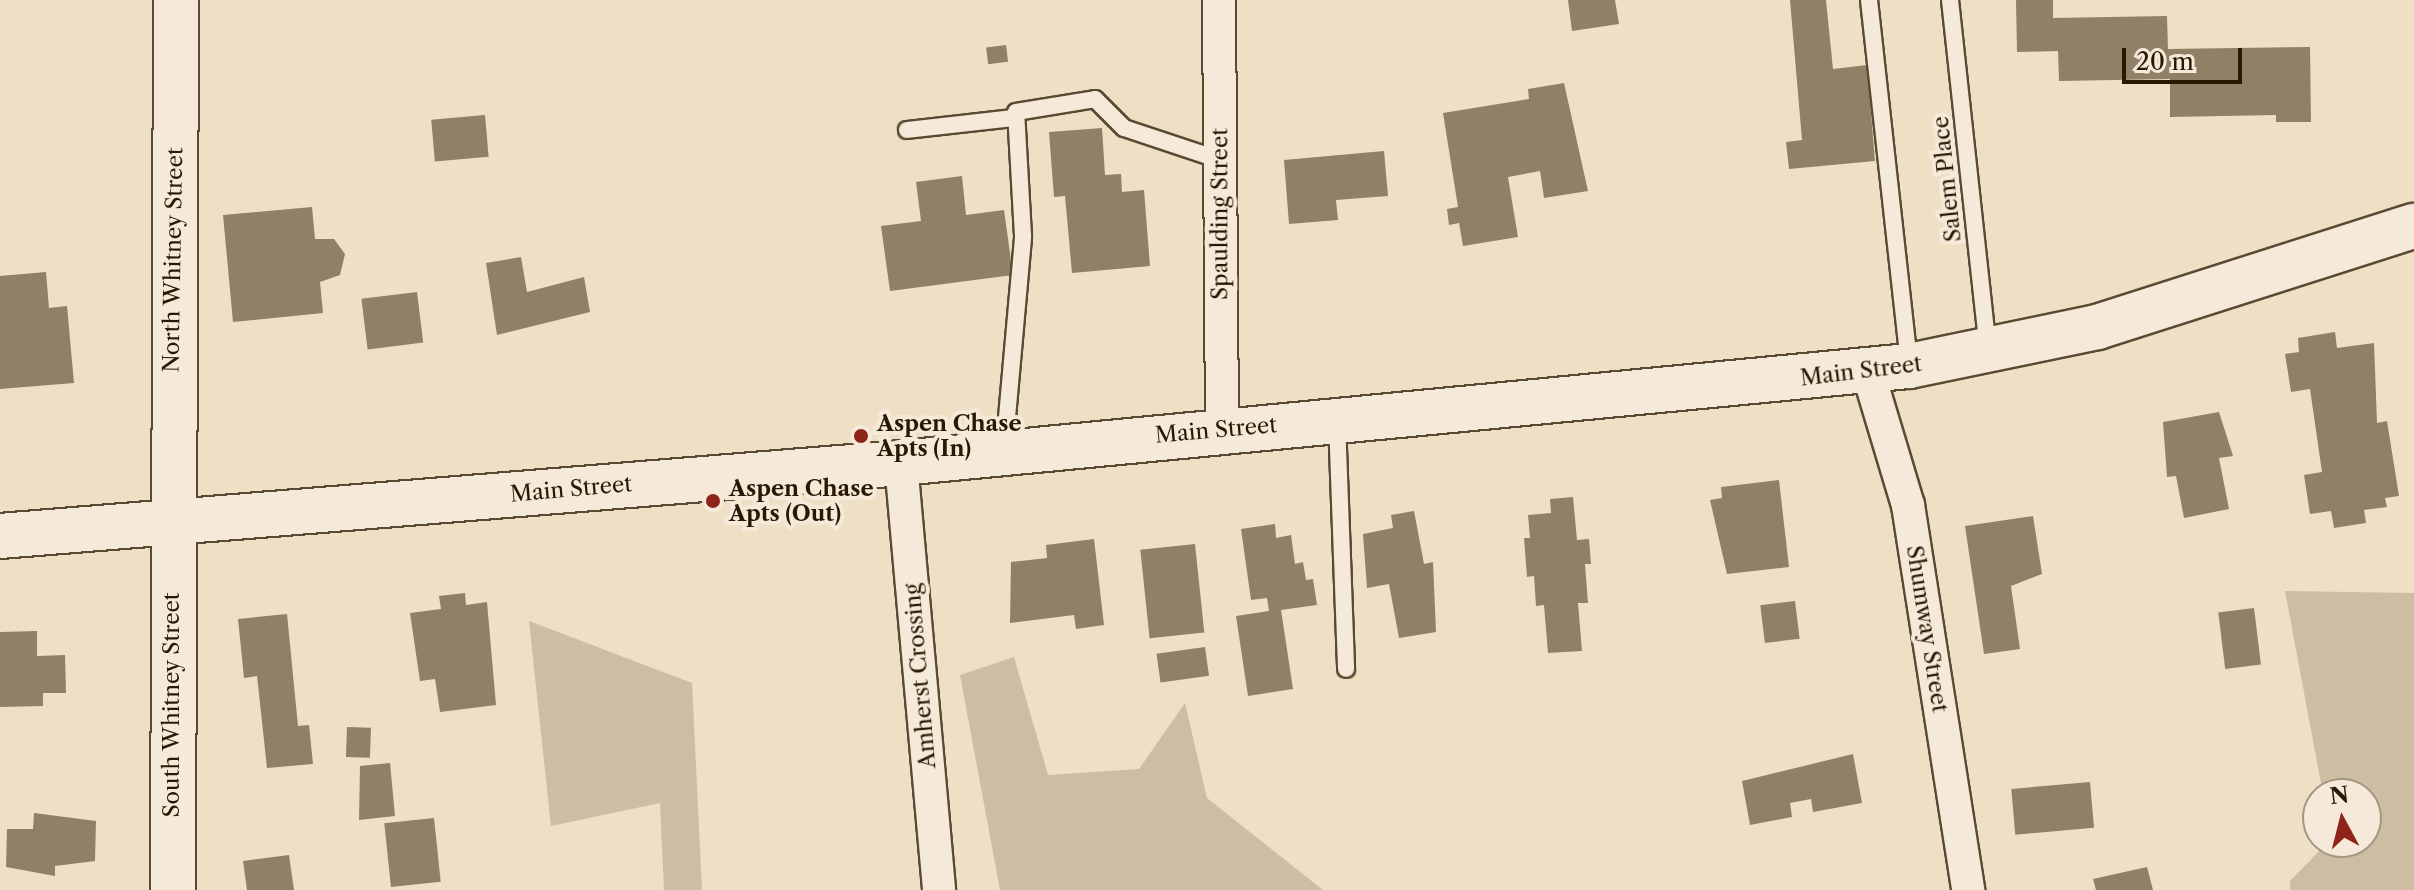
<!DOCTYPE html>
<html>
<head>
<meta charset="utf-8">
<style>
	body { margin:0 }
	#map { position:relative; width:2414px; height:890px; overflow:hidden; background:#efdfc4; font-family:"Libre Caslon Text",serif }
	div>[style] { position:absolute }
	.green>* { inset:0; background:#cdbda3 }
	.building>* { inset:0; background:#908067; transform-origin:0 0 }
	.roads { filter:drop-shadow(2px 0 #5a4a33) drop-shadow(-2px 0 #5a4a33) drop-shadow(0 2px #5a4a33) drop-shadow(0 -2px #5a4a33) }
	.lane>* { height:16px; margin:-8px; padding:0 8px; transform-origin:8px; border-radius:8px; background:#f5ead9 }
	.street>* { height:32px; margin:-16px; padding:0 16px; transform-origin:16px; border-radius:16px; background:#f5ead9 }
	.secondary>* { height:44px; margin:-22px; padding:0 22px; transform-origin:22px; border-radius:22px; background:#f5ead9 }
	.dots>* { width:22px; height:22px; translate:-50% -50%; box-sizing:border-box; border:4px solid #f5ead9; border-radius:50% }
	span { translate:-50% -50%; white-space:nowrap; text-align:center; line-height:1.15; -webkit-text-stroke:8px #f5ead9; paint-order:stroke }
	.street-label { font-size:22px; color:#291903 }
	.poi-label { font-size:22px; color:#291903; font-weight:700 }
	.left { translate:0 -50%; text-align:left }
	.north { position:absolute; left:2302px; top:778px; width:80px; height:80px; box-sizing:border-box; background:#f5ead9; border:2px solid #a39683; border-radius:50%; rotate:353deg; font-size:22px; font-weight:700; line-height:32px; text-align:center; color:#291903 }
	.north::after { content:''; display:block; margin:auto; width:28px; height:36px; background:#8f2418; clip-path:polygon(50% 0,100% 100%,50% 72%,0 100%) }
	.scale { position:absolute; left:2122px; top:48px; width:120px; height:36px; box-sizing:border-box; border:4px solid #291903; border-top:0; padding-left:10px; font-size:24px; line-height:28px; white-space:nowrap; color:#291903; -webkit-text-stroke:6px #f5ead9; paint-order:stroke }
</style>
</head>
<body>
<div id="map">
	<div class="green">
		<div style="clip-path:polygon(2285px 591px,2414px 593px,2414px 890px,2290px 890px,2290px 881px,2328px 842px,2366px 842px,2366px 794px,2323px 794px)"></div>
		<div style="clip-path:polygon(529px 621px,692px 683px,702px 890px,664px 890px,660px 803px,551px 826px)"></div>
		<div style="clip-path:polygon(1014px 657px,1048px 775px,1139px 769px,1185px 703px,1207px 798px,1323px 890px,1000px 890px,960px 675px)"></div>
	</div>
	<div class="building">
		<div style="clip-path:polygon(1568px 0,1615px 0,1619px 24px,1572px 31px)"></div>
		<div style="clip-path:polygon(1790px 0,1826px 0,1833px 69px,1867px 65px,1875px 161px,1789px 169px,1786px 142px,1802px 140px)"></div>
		<div style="clip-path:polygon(2016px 0,2053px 0,2053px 18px,2167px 16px,2168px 49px,2310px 47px,2311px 122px,2276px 122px,2276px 115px,2170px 117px,2170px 79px,2059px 81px,2058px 51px,2017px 52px)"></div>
		<div style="left:1006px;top:45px;width:17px;height:20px;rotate:83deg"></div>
		<div style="clip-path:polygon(1564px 83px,1588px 191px,1544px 198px,1540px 171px,1508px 177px,1518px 237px,1463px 246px,1459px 223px,1449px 225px,1447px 209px,1458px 207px,1443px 113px,1529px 99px,1528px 89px)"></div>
		<div style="left:485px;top:115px;width:42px;height:54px;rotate:85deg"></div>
		<div style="clip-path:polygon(1102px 128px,1105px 175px,1121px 174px,1122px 192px,1144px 190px,1150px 266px,1072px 273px,1065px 196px,1054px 197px,1049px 132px)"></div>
		<div style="clip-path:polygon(1384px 151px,1388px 196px,1336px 200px,1338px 220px,1289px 224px,1284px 160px)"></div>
		<div style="clip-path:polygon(962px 176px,966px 215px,1004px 210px,1013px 275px,890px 291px,881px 226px,921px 221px,916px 182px)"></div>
		<div style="clip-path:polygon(312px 207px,315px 239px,334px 239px,345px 254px,340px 275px,320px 282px,323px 313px,233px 322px,223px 215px)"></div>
		<div style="clip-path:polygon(521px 257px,527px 292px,584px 277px,590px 312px,497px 335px,486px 263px)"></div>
		<div style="clip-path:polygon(46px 272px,49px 308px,67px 306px,74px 383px,0 389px,0 276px)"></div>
		<div style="left:417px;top:292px;width:51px;height:56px;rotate:83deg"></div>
		<div style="clip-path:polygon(2335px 332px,2337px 348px,2374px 343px,2377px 423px,2387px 421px,2399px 496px,2385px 498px,2387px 507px,2364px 510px,2366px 523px,2334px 528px,2331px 511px,2310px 514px,2304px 475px,2322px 472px,2310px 389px,2291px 392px,2285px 354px,2299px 352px,2298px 338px)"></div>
		<div style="clip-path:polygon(2219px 412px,2233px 456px,2219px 458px,2229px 509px,2184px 518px,2176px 476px,2167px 477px,2163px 422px)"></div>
		<div style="clip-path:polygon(1779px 480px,1789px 567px,1727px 574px,1710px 500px,1722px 498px,1721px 487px)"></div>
		<div style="clip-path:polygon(1573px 497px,1577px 540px,1589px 539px,1591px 564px,1585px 564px,1588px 603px,1578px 603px,1582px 651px,1548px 653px,1544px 605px,1536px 606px,1534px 576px,1527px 577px,1524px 538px,1530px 538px,1528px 515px,1551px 513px,1550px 499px)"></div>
		<div style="clip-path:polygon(1414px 511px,1424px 564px,1433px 562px,1436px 632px,1399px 638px,1389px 584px,1367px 588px,1363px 534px,1393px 528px,1391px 515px)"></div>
		<div style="clip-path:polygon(2033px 516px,2042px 574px,2011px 586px,2020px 649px,1984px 654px,1965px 526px)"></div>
		<div style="clip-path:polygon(1275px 524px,1276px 538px,1291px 535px,1295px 564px,1303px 562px,1306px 580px,1313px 579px,1317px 605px,1281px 610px,1293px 689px,1248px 696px,1236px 616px,1269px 611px,1267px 598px,1251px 600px,1241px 529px)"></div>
		<div style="clip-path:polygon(1094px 539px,1104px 625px,1076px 629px,1074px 615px,1010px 623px,1011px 562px,1047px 558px,1046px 545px)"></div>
		<div style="left:1195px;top:544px;width:89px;height:55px;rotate:84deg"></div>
		<div style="clip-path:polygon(465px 593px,466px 605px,487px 602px,496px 705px,440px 712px,435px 679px,420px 681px,410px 613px,441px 609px,439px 596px)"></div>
		<div style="left:1795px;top:601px;width:38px;height:35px;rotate:83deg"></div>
		<div style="left:2254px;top:608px;width:57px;height:36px;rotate:83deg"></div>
		<div style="clip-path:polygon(287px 614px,298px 726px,309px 725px,313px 764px,267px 768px,257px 676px,244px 678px,238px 619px)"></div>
		<div style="clip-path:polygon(37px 631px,37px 656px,65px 655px,66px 693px,43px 693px,43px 706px,0 707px,0 632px)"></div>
		<div style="left:1205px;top:647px;width:29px;height:49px;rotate:82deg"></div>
		<div style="left:347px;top:727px;width:24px;height:30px;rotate:2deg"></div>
		<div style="clip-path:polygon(1853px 754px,1862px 803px,1813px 812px,1811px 799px,1790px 803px,1792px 817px,1750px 825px,1742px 781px)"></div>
		<div style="clip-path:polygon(390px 763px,395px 816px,359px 820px,360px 766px)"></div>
		<div style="left:2090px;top:782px;width:46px;height:79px;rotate:85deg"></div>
		<div style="clip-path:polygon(34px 813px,96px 821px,95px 861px,55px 866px,55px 876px,6px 867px,7px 829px,33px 829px)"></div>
		<div style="left:434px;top:818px;width:64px;height:50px;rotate:84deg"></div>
		<div style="clip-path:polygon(289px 855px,294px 890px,247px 890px,243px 861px)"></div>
		<div style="clip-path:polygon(2147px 867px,2153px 890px,2096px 890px,2093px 879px)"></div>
	</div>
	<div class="roads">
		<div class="lane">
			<div style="left:1869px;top:0;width:367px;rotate:83.7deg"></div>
			<div style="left:1950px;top:0;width:349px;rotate:83.8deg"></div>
			<div style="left:907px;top:130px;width:108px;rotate:-6.4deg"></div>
			<div style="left:1337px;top:421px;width:248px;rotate:87.9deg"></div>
			<div style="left:1004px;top:451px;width:216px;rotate:-84.9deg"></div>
			<div style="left:1023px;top:236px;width:124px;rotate:-93.2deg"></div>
			<div style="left:1016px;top:112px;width:80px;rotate:-9.3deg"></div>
			<div style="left:1095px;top:99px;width:41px;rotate:45deg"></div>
			<div style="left:1124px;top:128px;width:101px;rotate:18.4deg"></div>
		</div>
		<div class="street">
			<div style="left:1219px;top:0;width:429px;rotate:89.6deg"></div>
			<div style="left:1868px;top:372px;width:139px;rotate:73.3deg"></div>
			<div style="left:1908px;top:505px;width:390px;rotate:81.1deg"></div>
			<div style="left:901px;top:463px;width:429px;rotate:84.9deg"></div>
		</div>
		<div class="secondary">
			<div style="left:0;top:536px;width:904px;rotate:-4.63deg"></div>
			<div style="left:901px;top:463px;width:1013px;rotate:-5.5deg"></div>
			<div style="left:1909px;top:366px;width:192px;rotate:-11.7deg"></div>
			<div style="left:2097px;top:327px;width:333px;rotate:-17.7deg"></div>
			<div style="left:173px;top:890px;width:890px;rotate:-89.81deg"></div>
		</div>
	</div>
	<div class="dots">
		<div style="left:861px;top:436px;background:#8f2418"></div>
		<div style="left:713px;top:501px;background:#8f2418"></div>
	</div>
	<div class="street-label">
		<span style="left:1947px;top:179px;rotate:-96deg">Salem Place</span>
		<span style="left:1220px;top:214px;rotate:-90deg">Spaulding Street</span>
		<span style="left:173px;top:260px;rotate:-89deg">North Whitney Street</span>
		<span style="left:1861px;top:371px;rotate:-7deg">Main Street</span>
		<span style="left:1216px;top:430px;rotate:-5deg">Main Street</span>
		<span style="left:571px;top:489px;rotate:-5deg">Main Street</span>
		<span style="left:1927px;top:629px;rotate:81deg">Shumway Street</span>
		<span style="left:920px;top:676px;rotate:-95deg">Amherst Crossing</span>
		<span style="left:172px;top:705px;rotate:-90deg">South Whitney Street</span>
	</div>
	<div class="poi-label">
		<span class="left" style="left:877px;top:436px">Aspen Chase<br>Apts (In)</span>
		<span class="left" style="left:729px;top:501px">Aspen Chase<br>Apts (Out)</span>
	</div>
	<div class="north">N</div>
	<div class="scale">20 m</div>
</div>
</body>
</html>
